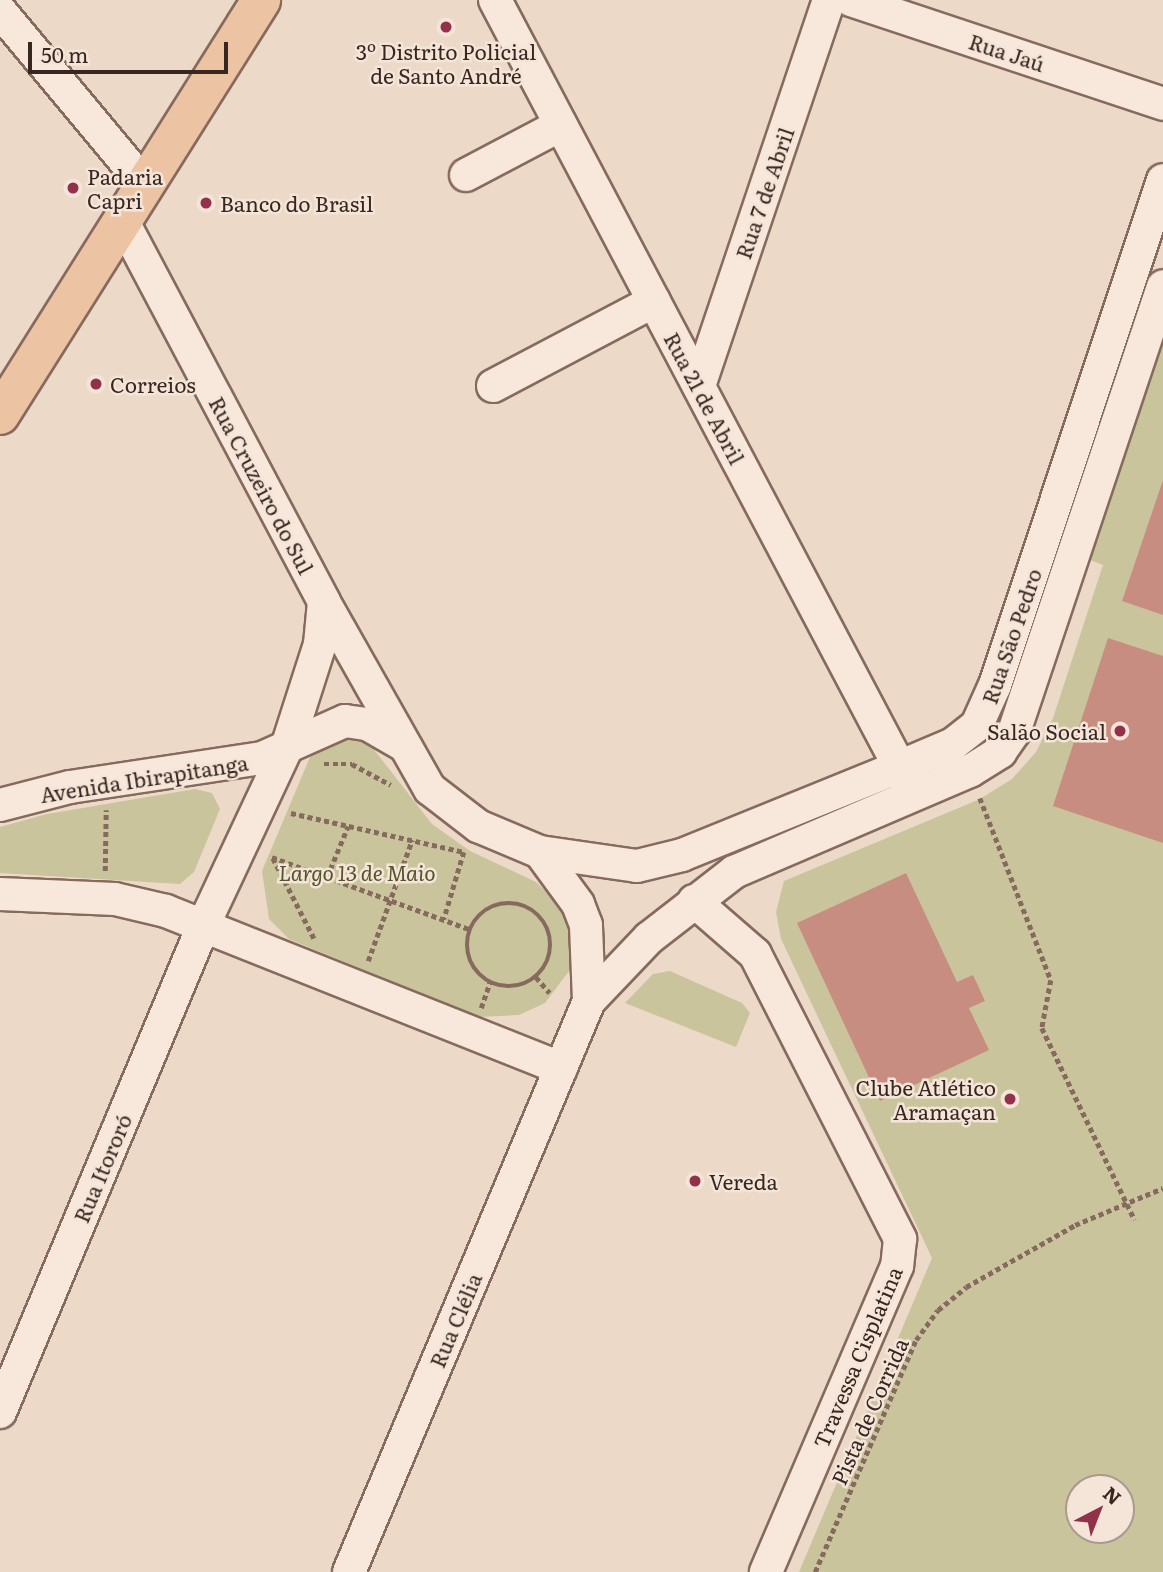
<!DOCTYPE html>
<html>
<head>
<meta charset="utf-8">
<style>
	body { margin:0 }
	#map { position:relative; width:1163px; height:1572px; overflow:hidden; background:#ecd9c8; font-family:Literata,serif }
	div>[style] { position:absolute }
	.green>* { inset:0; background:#cac49d }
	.building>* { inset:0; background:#c88d81 }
	.path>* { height:4.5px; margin-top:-2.25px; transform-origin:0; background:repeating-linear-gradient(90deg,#876a5e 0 5px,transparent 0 8.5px) }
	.path>.ring { margin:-2.25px; padding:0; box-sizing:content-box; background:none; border:4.5px solid #876a5e; border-radius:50% }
	.roads { filter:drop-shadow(2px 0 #876a5e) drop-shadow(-2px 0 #876a5e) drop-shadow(0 2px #876a5e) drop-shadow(0 -2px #876a5e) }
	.minor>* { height:32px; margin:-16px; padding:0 16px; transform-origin:16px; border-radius:16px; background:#f7e8db }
	.major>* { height:38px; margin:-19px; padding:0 19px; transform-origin:19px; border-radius:19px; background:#ecc3a3 }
	.dots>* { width:19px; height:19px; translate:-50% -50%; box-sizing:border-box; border:4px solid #f4e5d8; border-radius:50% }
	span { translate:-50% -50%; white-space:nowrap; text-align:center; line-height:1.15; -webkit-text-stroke:5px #f4e5d8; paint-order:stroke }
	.poi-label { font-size:21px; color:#382721 }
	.left { translate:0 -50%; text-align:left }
	.right { translate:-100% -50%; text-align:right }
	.street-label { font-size:21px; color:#382721 }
	.park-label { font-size:21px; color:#535429; font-style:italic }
	.north { position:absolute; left:1065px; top:1474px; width:70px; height:70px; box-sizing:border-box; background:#f4e5d8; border:2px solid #a9998f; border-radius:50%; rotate:42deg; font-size:19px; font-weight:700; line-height:28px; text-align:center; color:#382721 }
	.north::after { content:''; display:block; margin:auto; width:24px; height:32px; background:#92324a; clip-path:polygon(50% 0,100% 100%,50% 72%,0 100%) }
	.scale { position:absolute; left:28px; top:42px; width:200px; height:32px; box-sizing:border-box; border:4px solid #382721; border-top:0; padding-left:9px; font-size:21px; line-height:24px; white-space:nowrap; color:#382721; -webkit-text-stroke:5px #f4e5d8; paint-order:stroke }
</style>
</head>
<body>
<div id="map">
	<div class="green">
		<div style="clip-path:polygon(evenodd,1163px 332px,1163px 1572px,799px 1572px,932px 1258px,781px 939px,776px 912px,784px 881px,980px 799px,1012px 779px,1036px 752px,1053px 718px,1103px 565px,1088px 559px,1163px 332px,1079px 1488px,1121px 1488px,1121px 1530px,1079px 1530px,1079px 1488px)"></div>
		<div style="clip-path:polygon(344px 730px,368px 742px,432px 824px,470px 851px,536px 882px,566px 911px,575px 927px,575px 963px,545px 1003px,519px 1015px,479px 1017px,289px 939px,269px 919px,262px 871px,313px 750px)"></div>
		<div style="clip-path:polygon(195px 789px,212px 793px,220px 809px,194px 872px,180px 884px,0 873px,0 827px,47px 814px)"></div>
		<div style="clip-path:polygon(670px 971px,742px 1003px,750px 1013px,736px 1047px,625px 1003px,653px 974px)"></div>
	</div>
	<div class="building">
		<div style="clip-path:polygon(1163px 480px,1163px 615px,1122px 601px)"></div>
		<div style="clip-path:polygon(1108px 638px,1163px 656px,1163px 843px,1053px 806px)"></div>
		<div style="clip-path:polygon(906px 873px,957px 982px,973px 975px,985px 1001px,969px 1008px,989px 1050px,880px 1101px,797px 923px)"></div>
	</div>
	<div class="path">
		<div style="left:324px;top:764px;width:28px"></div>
		<div style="left:352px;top:764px;width:44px;rotate:28.3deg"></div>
		<div style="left:980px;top:798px;width:195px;rotate:68.7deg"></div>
		<div style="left:1051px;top:980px;width:49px;rotate:100.6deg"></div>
		<div style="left:1042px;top:1028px;width:213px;rotate:64.2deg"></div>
		<div style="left:291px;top:813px;width:177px;rotate:12.7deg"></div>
		<div style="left:464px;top:852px;width:70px;rotate:106.6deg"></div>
		<div style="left:272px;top:857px;width:210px;rotate:20.1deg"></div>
		<div style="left:273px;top:858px;width:92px;rotate:62.9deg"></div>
		<div style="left:105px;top:871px;width:61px;rotate:-89.1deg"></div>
		<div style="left:327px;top:877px;width:55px;rotate:-67.6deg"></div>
		<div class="ring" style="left:467px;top:903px;width:79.5px;height:79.5px"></div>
		<div style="left:368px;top:961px;width:129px;rotate:-70deg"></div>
		<div style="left:536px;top:977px;width:21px;rotate:49deg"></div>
		<div style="left:481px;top:1008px;width:28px;rotate:-71deg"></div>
		<div style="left:815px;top:1572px;width:253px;rotate:-66.5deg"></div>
		<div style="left:916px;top:1340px;width:37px;rotate:-54deg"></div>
		<div style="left:938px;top:1310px;width:36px;rotate:-39deg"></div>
		<div style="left:966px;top:1287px;width:125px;rotate:-29.6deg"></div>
		<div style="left:1075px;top:1225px;width:95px;rotate:-22.8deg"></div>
	</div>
	<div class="roads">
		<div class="minor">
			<div style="left:495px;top:0;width:887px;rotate:62.19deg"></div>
			<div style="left:851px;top:0;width:329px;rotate:18.4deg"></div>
			<div style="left:0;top:11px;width:225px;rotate:50.2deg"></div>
			<div style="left:466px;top:175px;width:107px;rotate:-27.8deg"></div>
			<div style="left:122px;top:220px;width:432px;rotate:62.1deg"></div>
			<div style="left:324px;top:602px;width:215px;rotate:60.5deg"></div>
			<div style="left:430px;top:789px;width:61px;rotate:37.6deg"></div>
			<div style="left:478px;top:826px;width:67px;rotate:22.8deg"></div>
			<div style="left:540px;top:852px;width:98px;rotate:8.2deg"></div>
			<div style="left:637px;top:866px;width:46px;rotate:-13.7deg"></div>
			<div style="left:682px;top:855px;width:234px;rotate:-22.1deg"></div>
			<div style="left:899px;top:767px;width:59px;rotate:-23.1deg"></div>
			<div style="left:953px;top:744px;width:31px;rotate:-38deg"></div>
			<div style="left:977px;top:725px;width:44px;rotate:-65.8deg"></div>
			<div style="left:995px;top:685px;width:532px;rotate:-71.6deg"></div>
			<div style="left:493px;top:386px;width:182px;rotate:-27.8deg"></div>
			<div style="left:699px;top:386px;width:407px;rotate:-71.4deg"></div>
			<div style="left:0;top:805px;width:72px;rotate:-14.4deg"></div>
			<div style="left:70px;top:787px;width:194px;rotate:-8.6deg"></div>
			<div style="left:262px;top:758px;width:91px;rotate:-24deg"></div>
			<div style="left:345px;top:721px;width:22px;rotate:8deg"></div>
			<div style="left:367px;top:724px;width:39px;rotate:30deg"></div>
			<div style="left:0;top:894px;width:115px;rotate:2.5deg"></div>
			<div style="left:115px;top:899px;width:52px;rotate:13.2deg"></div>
			<div style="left:166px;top:911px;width:425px;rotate:21.7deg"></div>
			<div style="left:694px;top:901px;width:81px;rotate:41deg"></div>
			<div style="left:755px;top:954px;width:320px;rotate:63deg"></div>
			<div style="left:900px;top:1239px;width:27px;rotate:96deg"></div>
			<div style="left:897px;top:1266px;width:333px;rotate:113.2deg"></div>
			<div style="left:589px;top:1001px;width:87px;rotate:-46.4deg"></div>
			<div style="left:649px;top:938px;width:108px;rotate:-37.8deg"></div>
			<div style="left:734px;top:872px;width:257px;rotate:-23.2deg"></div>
			<div style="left:970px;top:771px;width:36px;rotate:-32deg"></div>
			<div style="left:1000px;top:752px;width:24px;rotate:-55deg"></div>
			<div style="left:1014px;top:732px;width:470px;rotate:-71.5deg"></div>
			<div style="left:0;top:1412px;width:529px;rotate:-67.31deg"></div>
			<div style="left:204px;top:924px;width:195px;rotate:-64.9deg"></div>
			<div style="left:287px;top:747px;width:108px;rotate:-72.2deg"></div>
			<div style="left:320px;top:644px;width:42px;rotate:-84.6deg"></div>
			<div style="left:349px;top:1572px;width:619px;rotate:-67.2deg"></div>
			<div style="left:589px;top:1001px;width:76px;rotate:-92.3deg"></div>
			<div style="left:586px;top:925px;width:22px;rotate:-111deg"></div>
			<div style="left:578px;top:904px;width:64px;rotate:-126.2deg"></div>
		</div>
		<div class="major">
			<div style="left:0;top:415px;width:490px;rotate:-57.8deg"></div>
		</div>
	</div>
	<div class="dots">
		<div style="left:446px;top:27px;background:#92324a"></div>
		<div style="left:73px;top:188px;background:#92324a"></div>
		<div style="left:206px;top:203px;background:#92324a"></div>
		<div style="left:96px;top:384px;background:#92324a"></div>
		<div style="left:1120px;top:731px;background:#92324a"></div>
		<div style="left:1010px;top:1099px;background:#92324a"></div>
		<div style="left:695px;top:1181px;background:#92324a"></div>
	</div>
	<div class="poi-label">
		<span style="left:446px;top:63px">3º Distrito Policial<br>de Santo André</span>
		<span class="left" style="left:87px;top:188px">Padaria<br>Capri</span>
		<span class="left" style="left:220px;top:203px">Banco do Brasil</span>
		<span class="left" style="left:110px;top:384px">Correios</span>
		<span class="right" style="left:1106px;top:731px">Salão Social</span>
		<span class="right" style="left:996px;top:1099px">Clube Atlético<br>Aramaçan</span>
		<span class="left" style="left:709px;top:1181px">Vereda</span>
	</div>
	<div class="street-label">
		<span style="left:1007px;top:52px;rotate:18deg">Rua Jaú</span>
		<span style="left:764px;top:193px;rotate:-71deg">Rua 7 de Abril</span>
		<span style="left:705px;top:398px;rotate:62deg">Rua 21 de Abril</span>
		<span style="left:262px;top:485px;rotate:62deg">Rua Cruzeiro do Sul</span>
		<span style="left:1011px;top:636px;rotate:-71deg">Rua São Pedro</span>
		<span style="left:144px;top:778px;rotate:-9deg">Avenida Ibirapitanga</span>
		<span style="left:102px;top:1168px;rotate:-67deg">Rua Itororó</span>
		<span style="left:455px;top:1320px;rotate:-67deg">Rua Clélia</span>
		<span style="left:857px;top:1357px;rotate:-67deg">Travessa Cisplatina</span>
		<span style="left:869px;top:1411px;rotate:-66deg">Pista de Corrida</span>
	</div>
	<div class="park-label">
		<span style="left:357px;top:872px">Largo 13 de Maio</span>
	</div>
	<div class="north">N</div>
	<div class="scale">50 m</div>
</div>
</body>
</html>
